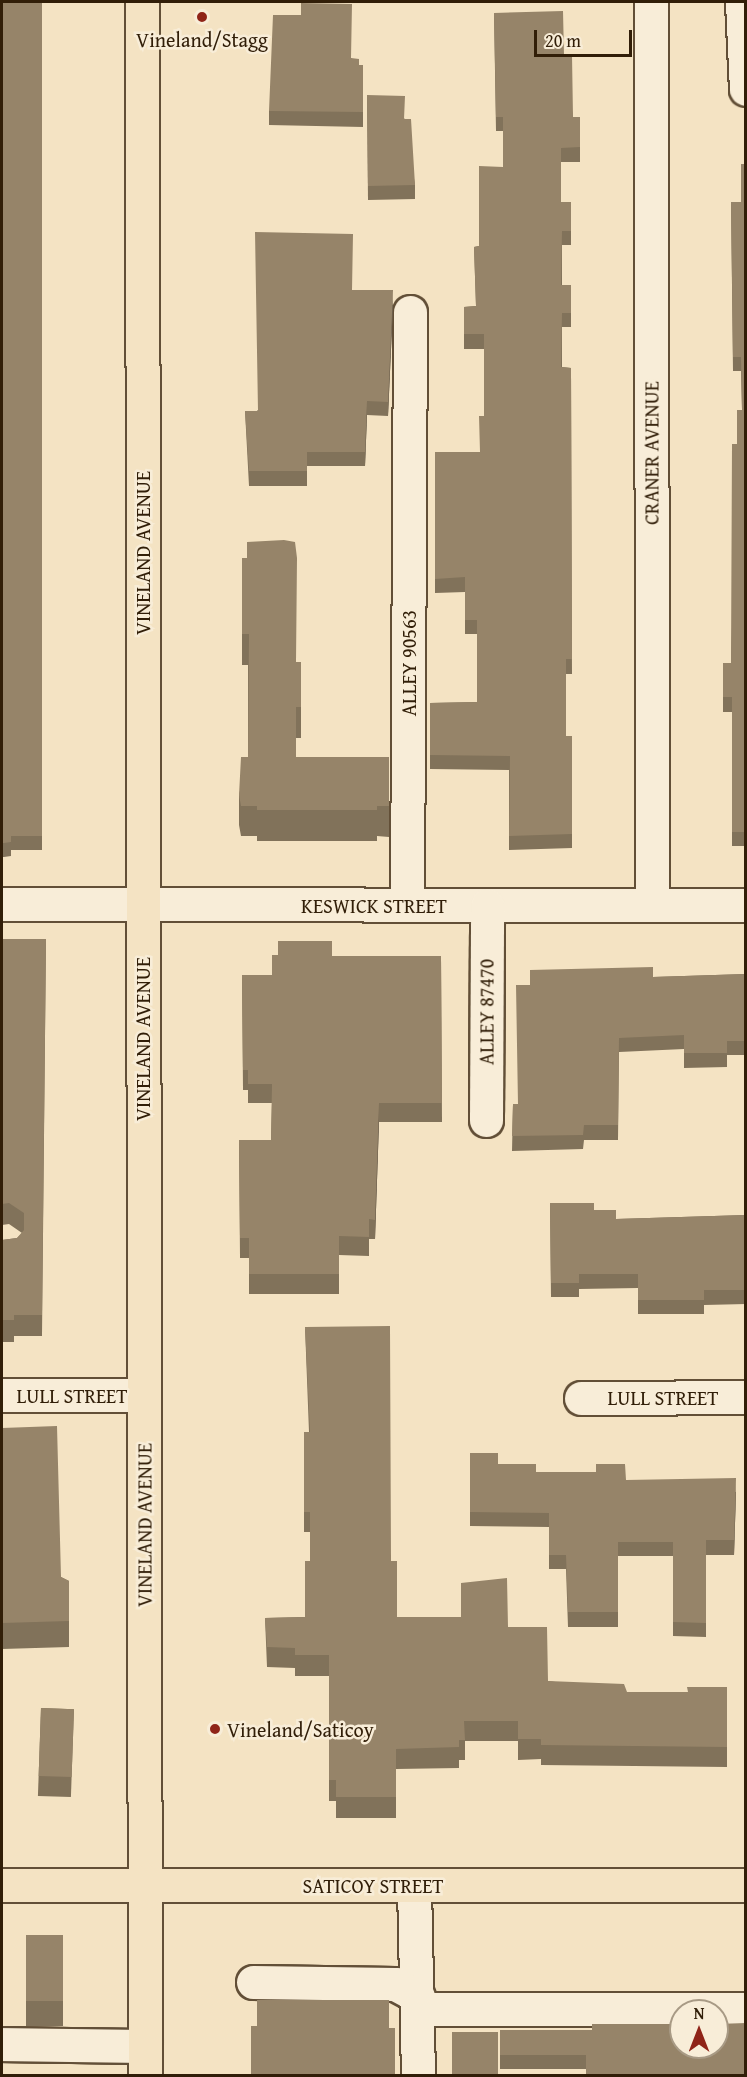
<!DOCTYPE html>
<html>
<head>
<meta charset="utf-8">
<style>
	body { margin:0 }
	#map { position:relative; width:747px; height:2077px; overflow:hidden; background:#f4e3c3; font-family:"Gentium Book Plus",serif }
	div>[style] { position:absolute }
	.roads { filter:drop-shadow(2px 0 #624f37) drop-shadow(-2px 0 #624f37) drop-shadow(0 2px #624f37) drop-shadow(0 -2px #624f37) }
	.minor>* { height:33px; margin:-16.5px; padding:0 16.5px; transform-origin:16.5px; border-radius:16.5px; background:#f8edd8 }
	.major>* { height:33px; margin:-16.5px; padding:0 16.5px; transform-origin:16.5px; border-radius:16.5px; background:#f4e3c3 }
	.wall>* { inset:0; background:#81725a; transform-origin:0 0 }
	.shaded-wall>* { inset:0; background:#695c4a }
	.building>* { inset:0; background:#968469; transform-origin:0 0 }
	.dots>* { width:16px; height:16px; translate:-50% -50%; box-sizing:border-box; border:3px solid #f8edd8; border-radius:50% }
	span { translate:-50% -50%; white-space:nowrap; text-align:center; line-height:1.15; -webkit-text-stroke:5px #f8edd8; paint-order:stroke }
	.poi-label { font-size:20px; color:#311e08 }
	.left { translate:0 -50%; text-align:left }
	.street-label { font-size:20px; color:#311e08 }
	.frame { position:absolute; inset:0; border:3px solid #311e08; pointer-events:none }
	.north { position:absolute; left:669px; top:1999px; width:60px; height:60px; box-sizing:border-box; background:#f8edd8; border:2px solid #a89a85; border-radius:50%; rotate:0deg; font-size:16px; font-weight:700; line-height:24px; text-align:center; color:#311e08 }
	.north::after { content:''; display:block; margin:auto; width:21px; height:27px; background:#8f2418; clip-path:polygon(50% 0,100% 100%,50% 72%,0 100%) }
	.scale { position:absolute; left:534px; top:30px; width:98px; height:27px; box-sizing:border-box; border:3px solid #311e08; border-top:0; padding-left:8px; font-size:18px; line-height:21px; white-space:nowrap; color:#311e08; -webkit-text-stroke:4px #f8edd8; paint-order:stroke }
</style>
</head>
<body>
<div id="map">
	<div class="roads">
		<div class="minor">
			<div style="left:651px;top:2px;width:903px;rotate:89.94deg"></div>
			<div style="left:742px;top:2px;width:87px;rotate:87.4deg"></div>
			<div style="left:2px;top:904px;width:744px;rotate:0.08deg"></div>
			<div style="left:407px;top:905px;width:593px;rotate:-89.71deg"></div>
			<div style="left:486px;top:1120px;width:215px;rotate:-89.7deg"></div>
			<div style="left:2px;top:1395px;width:141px"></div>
			<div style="left:581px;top:1398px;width:165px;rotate:-0.3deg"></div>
			<div style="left:414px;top:1885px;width:191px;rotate:88.8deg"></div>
			<div style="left:253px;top:1982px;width:142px;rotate:0.8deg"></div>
			<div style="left:395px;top:1984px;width:26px;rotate:28deg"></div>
			<div style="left:418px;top:2009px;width:328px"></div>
			<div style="left:2px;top:2044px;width:143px;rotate:0.8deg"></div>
		</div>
		<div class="major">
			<div style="left:142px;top:2px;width:2074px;rotate:89.92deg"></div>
			<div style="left:2px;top:1885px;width:744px"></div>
		</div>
	</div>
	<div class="wall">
		<div style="clip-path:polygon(2px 2px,42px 2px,42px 850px,11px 850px,11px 856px,4px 857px,2px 857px)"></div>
		<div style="clip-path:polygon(494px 13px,564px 55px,573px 117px,580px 147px,580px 162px,561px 162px,561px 202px,571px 202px,571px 245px,562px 245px,562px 285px,571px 285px,571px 327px,562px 327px,562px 367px,571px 368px,572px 674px,566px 674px,566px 736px,572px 736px,572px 848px,509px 850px,509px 770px,430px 769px,430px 703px,477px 702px,477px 634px,465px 634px,465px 592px,435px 593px,435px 452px,480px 452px,484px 416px,484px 349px,464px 349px,464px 307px,476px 306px,474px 247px,479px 246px,503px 167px,503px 131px,496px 131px)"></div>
		<div style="clip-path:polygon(351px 58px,359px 65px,363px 65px,363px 127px,269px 125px,269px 111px)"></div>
		<div style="clip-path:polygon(367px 95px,405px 119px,415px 185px,415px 199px,368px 200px)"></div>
		<div style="clip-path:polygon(746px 164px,746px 846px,732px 846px,732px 712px,723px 712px,723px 663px,731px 663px,737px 444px,742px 410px,741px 371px,733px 371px,731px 202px,741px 202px)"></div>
		<div style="clip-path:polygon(352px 290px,393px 305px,388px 416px,367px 415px,365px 466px,307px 466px,307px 486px,249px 486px,245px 411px,257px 411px)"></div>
		<div style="clip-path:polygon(242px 558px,296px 662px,301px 662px,301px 738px,296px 738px,296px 757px,389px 757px,389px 837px,377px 836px,377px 841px,257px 841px,257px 836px,241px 836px,239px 825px,239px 795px,248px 757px,248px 665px,242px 665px)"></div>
		<div style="clip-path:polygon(2px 939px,46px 939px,42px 1336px,14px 1336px,14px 1342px,2px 1342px,2px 1240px,17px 1238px,22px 1233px,9px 1224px,2px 1225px)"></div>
		<div style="clip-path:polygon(332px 956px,441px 956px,442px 1122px,379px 1122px,375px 1239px,369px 1239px,369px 1256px,339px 1255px,339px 1294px,249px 1294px,249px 1258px,240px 1258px,239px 1140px,271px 1140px,272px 1103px,248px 1103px,248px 1090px,243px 1090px,242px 975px,272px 975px)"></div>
		<div style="clip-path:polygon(746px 974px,746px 1055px,727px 1055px,727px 1067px,684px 1068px,684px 1049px,619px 1052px,618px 1140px,584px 1140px,583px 1149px,512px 1151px,513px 1104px,518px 1104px,530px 985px,653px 977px)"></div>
		<div style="clip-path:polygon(550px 1203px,594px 1210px,616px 1219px,746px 1215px,746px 1304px,704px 1305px,704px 1314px,638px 1314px,638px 1288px,579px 1289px,579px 1297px,551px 1297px)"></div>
		<div style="clip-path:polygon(305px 1327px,391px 1561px,397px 1617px,508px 1627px,548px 1681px,627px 1692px,688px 1692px,727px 1687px,727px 1767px,541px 1765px,541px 1759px,518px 1760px,518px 1741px,465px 1741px,465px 1760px,459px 1760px,459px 1768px,396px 1769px,396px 1818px,336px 1818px,336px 1801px,329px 1801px,329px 1676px,295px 1676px,295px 1668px,267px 1667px,265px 1618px,305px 1617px,310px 1561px,310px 1532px,304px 1532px,304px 1432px,309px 1432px)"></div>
		<div style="clip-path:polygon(2px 1428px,61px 1577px,69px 1581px,69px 1647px,2px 1649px)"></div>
		<div style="clip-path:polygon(470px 1453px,498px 1464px,536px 1472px,626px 1480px,736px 1492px,734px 1555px,706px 1555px,706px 1637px,673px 1636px,673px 1556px,618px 1556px,618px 1627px,568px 1627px,566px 1569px,549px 1569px,549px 1527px,470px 1526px)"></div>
		<div style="left:41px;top:1708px;width:33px;height:88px;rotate:2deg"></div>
		<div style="left:26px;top:1935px;width:37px;height:91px"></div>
		<div style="left:500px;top:2030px;width:92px;height:39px"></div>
	</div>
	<div class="shaded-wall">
		<div style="clip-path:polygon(393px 290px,393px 305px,388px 416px,388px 402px)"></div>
		<div style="clip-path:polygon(367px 401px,367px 415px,365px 466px,365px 452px)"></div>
		<div style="clip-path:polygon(379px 1103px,379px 1122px,375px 1239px,375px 1220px)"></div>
		<div style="clip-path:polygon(736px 1478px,736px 1492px,734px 1555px,734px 1540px)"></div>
	</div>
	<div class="building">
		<div style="clip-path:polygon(2px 2px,42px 2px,42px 836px,11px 836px,11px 842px,4px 843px,2px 843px)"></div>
		<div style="clip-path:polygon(301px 3px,352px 4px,351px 58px,359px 59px,359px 65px,363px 65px,363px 112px,269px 111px,273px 15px,301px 15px)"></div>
		<div style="clip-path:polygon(563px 11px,564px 55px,572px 55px,573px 117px,580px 117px,580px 147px,561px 148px,561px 202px,571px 202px,571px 231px,562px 231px,561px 285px,571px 285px,571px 313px,562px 313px,561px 367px,571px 368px,572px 659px,566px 659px,566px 736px,572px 736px,572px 834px,509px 836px,510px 756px,430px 755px,430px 703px,477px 702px,477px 620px,465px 620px,465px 577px,435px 579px,435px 452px,480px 452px,479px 416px,484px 416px,484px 334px,464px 334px,464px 307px,476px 306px,474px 247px,479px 246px,479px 166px,503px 167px,503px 117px,496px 117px,494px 13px)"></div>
		<div style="clip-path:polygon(367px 95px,405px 96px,404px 119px,411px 119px,415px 185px,368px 186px)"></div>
		<div style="clip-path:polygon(741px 164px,746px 164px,746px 832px,732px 832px,732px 697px,723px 697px,723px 663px,731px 663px,732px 444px,737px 444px,737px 410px,742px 410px,741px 357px,733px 357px,731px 202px,741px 202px)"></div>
		<div style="clip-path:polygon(255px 232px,353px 234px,352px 290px,393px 290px,388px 402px,367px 401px,365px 452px,307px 452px,307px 471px,249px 471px,245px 411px,258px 411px)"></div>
		<div style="clip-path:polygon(284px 540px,295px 542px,297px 558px,296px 662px,301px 662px,301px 707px,296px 707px,296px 757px,389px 757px,389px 806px,377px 806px,377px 810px,257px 810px,257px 806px,241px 806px,239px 795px,241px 757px,248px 757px,249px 634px,242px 634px,242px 558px,247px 558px,247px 542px)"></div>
		<div style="clip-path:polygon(2px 939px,46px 939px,42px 1315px,14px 1315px,14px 1320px,2px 1320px,2px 1240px,17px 1238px,24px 1230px,24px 1213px,9px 1203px,2px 1204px)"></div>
		<div style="clip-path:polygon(278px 941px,332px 941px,332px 956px,441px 956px,442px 1103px,379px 1103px,375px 1220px,369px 1219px,369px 1237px,339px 1236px,339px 1274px,249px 1274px,249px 1238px,240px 1238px,239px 1140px,271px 1140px,272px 1084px,248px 1084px,248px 1070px,243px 1070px,242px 975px,272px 975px,272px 955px,278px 955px)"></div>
		<div style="clip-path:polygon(653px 967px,653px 977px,746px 974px,746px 1041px,727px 1041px,727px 1053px,684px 1053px,684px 1035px,619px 1038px,618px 1125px,584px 1125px,583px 1135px,512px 1136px,513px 1104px,518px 1104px,516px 985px,530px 985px,530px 970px)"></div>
		<div style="clip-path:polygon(550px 1203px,594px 1203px,594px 1210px,616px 1210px,616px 1219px,746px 1215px,746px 1290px,704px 1290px,704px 1300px,638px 1300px,638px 1274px,579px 1274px,579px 1283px,551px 1283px)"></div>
		<div style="clip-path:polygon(390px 1326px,391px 1561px,397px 1561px,397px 1617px,461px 1617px,461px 1583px,507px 1578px,508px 1627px,547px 1627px,548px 1681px,624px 1684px,627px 1692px,688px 1692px,687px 1687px,727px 1687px,727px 1747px,541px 1745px,541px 1739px,518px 1739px,518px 1721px,464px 1721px,465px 1740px,459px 1740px,459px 1747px,396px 1749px,396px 1797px,336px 1797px,336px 1780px,329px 1780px,329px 1655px,295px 1655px,295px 1648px,267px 1647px,265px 1618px,305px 1617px,305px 1561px,310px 1561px,310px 1512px,304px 1512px,304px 1432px,310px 1432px,305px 1327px)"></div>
		<div style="clip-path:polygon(57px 1426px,61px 1577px,69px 1581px,69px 1621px,2px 1623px,2px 1428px)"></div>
		<div style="clip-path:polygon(470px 1453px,498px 1453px,498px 1464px,536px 1464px,536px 1472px,596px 1472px,596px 1464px,625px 1464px,626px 1480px,736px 1478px,734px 1540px,706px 1540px,706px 1623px,673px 1622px,673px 1542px,618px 1542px,618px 1612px,568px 1612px,566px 1555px,549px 1555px,549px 1513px,470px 1512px)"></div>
		<div style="left:41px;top:1708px;width:33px;height:68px;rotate:2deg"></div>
		<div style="left:26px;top:1935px;width:37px;height:66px"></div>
		<div style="clip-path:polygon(257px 2000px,389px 2000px,389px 2028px,395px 2028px,395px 2076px,251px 2076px,251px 2026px,257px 2026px)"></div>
		<div style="clip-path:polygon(746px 2023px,746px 2076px,586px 2076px,586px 2055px,500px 2055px,500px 2030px,592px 2030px,592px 2024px,681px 2024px,681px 2047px,717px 2047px,717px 2024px)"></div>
		<div style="left:452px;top:2032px;width:46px;height:44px"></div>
	</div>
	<div class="dots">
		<div style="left:202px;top:17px;background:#8f2418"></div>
		<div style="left:215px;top:1729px;background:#8f2418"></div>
	</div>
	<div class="poi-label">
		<span style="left:202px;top:39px">Vineland/Stagg</span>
		<span class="left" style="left:227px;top:1729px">Vineland/Saticoy</span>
	</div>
	<div class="street-label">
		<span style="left:651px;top:453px;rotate:-90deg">CRANER AVENUE</span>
		<span style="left:142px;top:553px;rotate:-90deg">VINELAND AVENUE</span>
		<span style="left:408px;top:663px;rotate:-90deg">ALLEY 90563</span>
		<span style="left:374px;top:905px">KESWICK STREET</span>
		<span style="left:486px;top:1012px;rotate:-90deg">ALLEY 87470</span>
		<span style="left:142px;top:1039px;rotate:-90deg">VINELAND AVENUE</span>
		<span style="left:72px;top:1395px">LULL STREET</span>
		<span style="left:663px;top:1397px">LULL STREET</span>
		<span style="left:144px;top:1525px;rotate:-90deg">VINELAND AVENUE</span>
		<span style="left:373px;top:1885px">SATICOY STREET</span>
	</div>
	<div class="frame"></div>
	<div class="north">N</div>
	<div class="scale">20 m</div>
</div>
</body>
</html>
